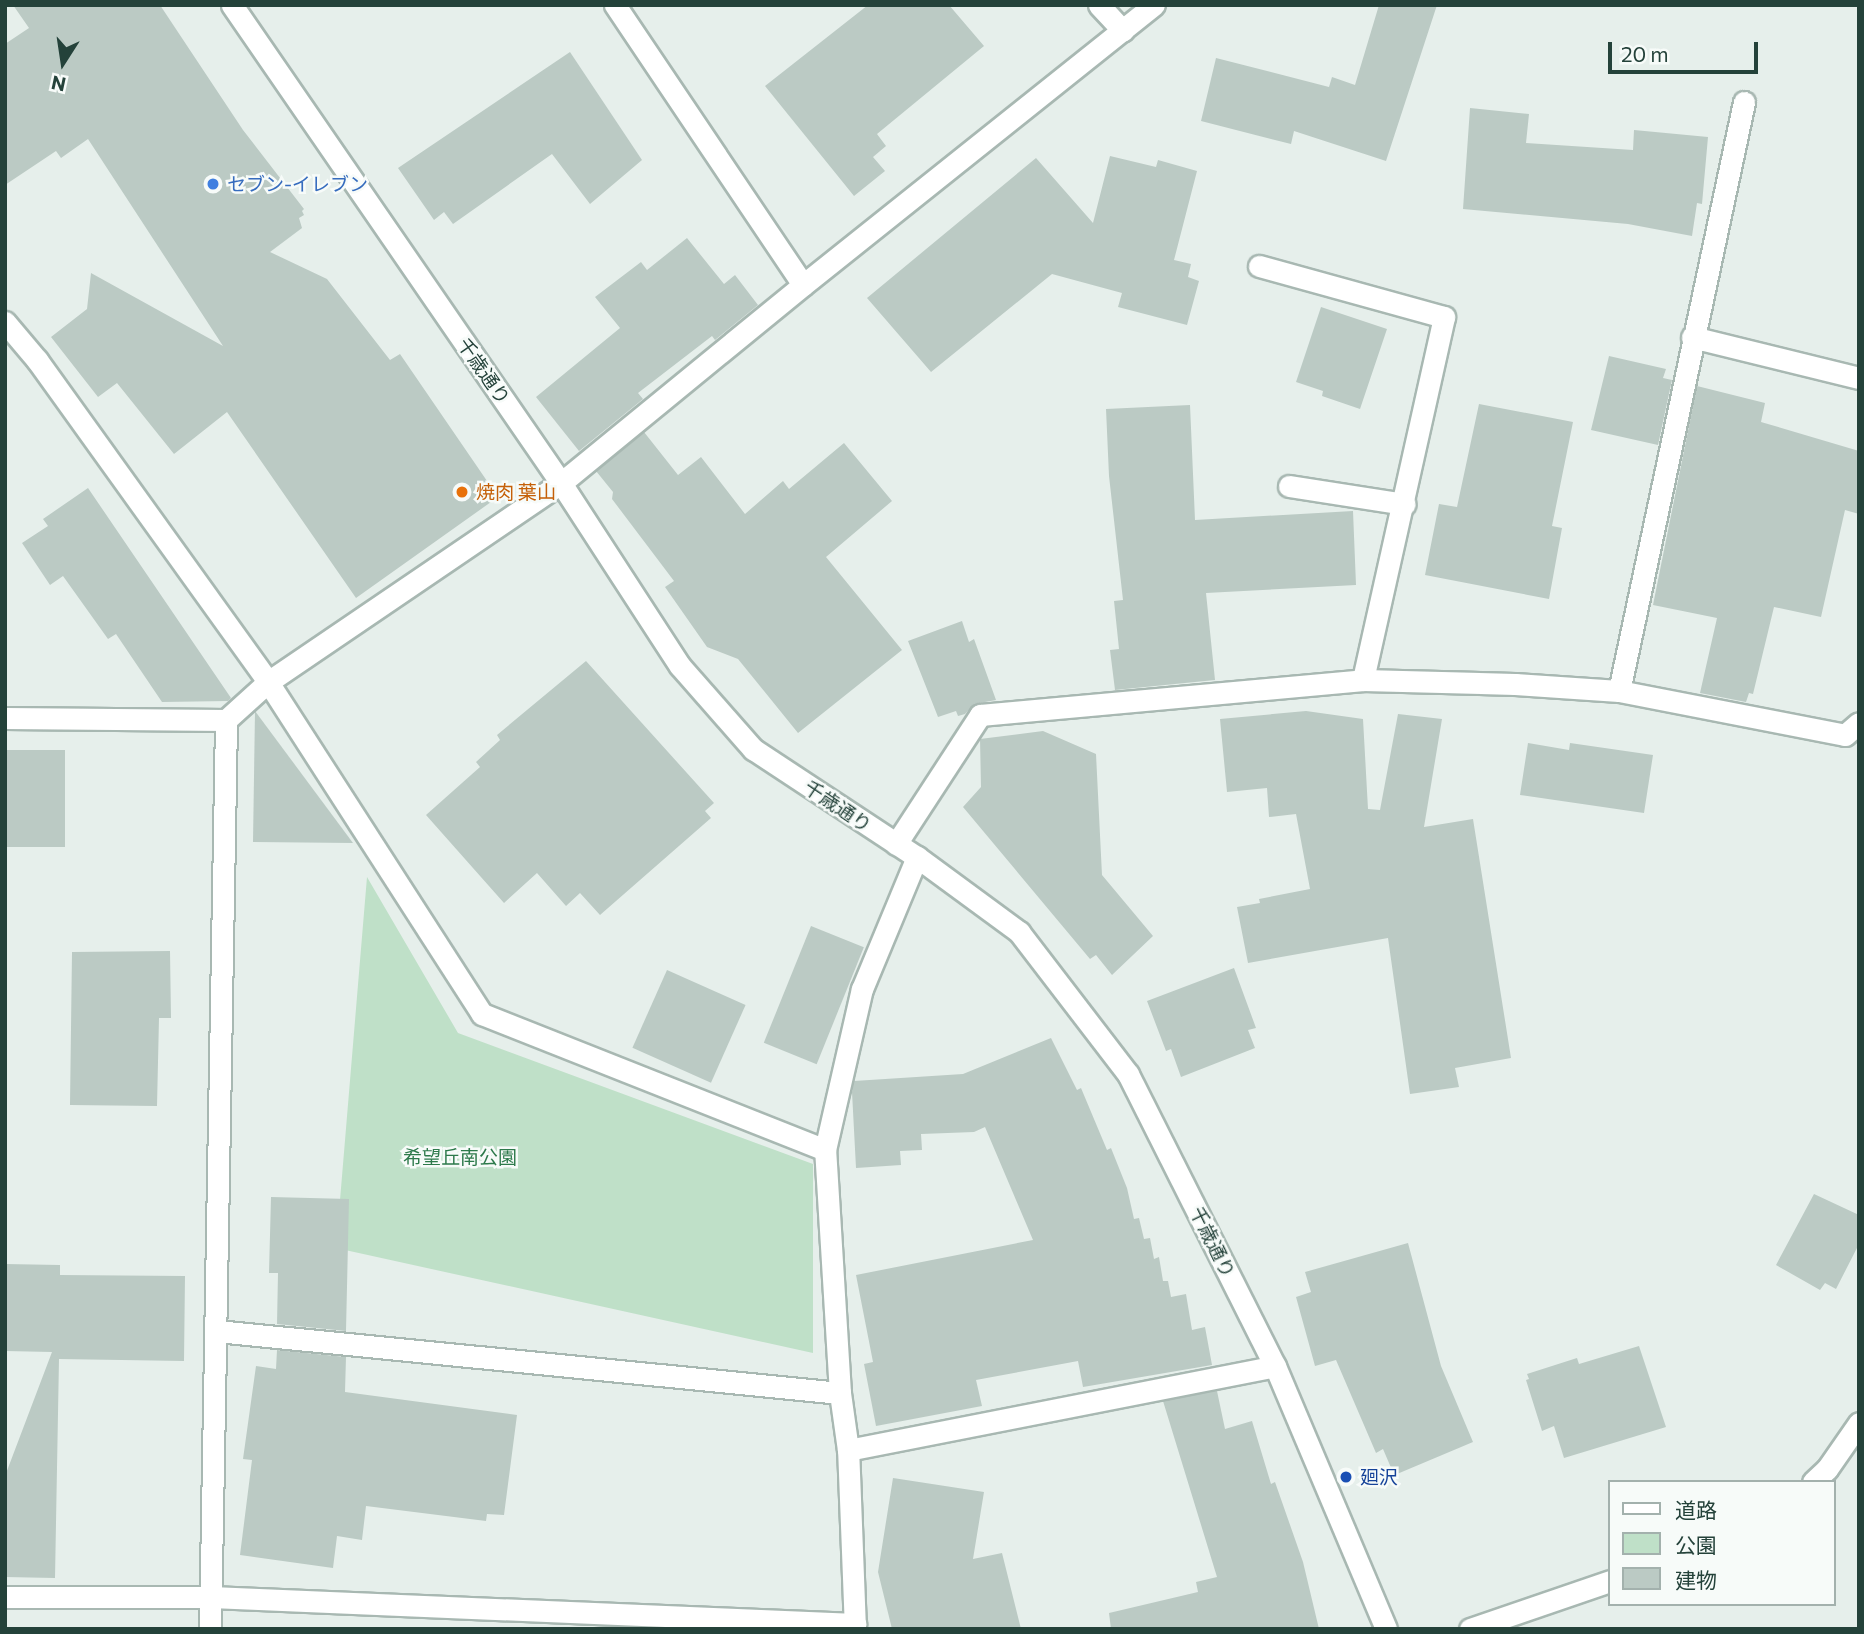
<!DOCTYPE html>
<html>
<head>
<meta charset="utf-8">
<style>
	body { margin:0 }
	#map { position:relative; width:1864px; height:1634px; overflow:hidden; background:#e6efeb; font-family:Commissioner,"Noto Sans JP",sans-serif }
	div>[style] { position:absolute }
	.green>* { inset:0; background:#bfe0c8 }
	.building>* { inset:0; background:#bbcac4; transform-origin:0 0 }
	.roads { filter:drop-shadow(2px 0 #a8b8b2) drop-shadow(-2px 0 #a8b8b2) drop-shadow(0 2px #a8b8b2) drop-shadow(0 -2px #a8b8b2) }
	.lane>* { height:21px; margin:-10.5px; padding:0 10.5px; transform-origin:10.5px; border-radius:10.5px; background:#fff }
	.street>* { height:21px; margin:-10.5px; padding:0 10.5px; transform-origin:10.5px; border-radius:10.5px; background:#fff }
	.secondary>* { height:21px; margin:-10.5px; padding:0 10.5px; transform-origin:10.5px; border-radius:10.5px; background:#fff }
	.dots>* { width:19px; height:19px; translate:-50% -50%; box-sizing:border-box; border:4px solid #f7fbf9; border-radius:50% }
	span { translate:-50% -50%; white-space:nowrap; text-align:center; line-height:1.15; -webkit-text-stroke:5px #f7fbf9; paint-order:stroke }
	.shop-label { font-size:19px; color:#366cbe }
	.left { translate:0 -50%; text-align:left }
	.street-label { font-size:19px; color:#24423a }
	.food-label { font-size:19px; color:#c56008 }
	.park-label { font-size:19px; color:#2d7a4b }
	.transit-label { font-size:19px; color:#164399 }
	.frame { position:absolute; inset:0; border:7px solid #24423a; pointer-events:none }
	.legend { position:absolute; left:1608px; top:1480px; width:228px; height:126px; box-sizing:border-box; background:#f7fbf9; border:2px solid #a3b1ad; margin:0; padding:9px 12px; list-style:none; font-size:21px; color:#24423a }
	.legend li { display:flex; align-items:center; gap:14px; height:35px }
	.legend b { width:35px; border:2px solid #a3b1ad }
	.north { position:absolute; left:28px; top:28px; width:70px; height:70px; -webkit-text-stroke:5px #f7fbf9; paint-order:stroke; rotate:192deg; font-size:19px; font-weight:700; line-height:28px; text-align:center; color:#24423a }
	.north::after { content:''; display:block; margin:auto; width:24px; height:32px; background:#24423a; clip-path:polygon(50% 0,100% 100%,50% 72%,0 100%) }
	.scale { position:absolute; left:1608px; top:42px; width:150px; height:32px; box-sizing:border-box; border:4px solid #24423a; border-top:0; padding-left:9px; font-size:21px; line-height:24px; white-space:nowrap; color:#24423a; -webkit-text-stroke:5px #f7fbf9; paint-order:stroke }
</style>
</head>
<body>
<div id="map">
	<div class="green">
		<div style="clip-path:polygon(367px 877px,458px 1033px,813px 1164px,813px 1353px,336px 1248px)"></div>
	</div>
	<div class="building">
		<div style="clip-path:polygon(13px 5px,160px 5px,243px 130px,304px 209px,302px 211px,304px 215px,299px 218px,302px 228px,270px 252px,327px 279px,390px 360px,400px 354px,498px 497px,356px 598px,227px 412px,174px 454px,117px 383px,98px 397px,51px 337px,87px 309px,91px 273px,223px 346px,88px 139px,61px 158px,56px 151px,5px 185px,5px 44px,29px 28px)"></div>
		<div style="clip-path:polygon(868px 5px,949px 5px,984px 46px,877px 134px,886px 146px,873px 157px,885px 171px,854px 196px,765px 86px)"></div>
		<div style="clip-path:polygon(1379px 5px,1437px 5px,1386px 161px,1294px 131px,1291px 144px,1201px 121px,1216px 58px,1329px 87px,1332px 77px,1355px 85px)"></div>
		<div style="clip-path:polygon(570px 52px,642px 160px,590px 204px,552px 154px,453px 224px,444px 212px,434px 220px,398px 168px)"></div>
		<div style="clip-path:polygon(1470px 108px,1529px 114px,1526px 143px,1633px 150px,1634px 130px,1708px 137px,1702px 204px,1697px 203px,1692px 236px,1628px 224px,1463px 209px)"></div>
		<div style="clip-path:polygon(1110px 156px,1156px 167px,1158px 160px,1197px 171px,1174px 260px,1191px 264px,1188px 277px,1199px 281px,1187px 325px,1118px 307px,1122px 293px,1052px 274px,931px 372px,867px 298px,1036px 158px,1093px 223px)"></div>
		<div style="clip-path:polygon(687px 238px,724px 284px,735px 275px,758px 305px,715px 340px,712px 336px,638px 393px,643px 399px,579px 451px,536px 397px,620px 328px,595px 297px,641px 262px,647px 270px)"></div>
		<div style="clip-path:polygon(1321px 307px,1387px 329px,1360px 409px,1322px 396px,1323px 391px,1296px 382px)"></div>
		<div style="clip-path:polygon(1609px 356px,1666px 369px,1663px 378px,1672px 380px,1658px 445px,1591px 430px)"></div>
		<div style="clip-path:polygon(1697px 386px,1765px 403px,1761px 422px,1859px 451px,1859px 514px,1845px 510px,1821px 617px,1774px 607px,1753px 694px,1749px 693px,1746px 702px,1700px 693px,1717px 618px,1653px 605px)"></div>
		<div style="clip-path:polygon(1479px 404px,1573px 422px,1552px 526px,1562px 528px,1549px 599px,1425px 575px,1439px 504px,1457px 507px)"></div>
		<div style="clip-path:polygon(1190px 405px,1195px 520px,1353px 511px,1356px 585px,1206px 593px,1215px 680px,1115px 690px,1110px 650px,1119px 649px,1114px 601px,1123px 600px,1109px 476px,1106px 409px)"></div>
		<div style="clip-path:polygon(644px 432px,678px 475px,701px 457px,745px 514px,783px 481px,789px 489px,844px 443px,892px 501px,826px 557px,902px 650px,798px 733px,738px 659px,707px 647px,665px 587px,674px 581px,612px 499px,613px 492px,596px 471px)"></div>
		<div style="clip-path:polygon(88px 488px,231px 698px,228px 701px,162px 702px,116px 634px,108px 639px,63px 576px,50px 585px,22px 543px,48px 526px,43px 519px)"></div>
		<div style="clip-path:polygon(962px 621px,969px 642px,974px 639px,996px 700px,974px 704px,965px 714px,958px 716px,956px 711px,938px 717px,908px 641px)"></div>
		<div style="clip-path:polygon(586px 661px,714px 803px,705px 811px,711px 818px,600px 915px,580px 893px,566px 906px,537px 873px,504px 903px,426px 815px,480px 767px,476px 762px,500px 740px,497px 735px)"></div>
		<div style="clip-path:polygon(255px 711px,353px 843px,253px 842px)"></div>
		<div style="clip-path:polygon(1306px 711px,1363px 719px,1368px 809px,1380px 810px,1398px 714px,1442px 719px,1424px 827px,1473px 819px,1511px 1058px,1455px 1068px,1459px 1087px,1410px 1094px,1388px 938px,1248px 963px,1237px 907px,1260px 903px,1259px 899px,1310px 889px,1296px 814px,1269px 817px,1267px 788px,1227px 792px,1220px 719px)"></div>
		<div style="clip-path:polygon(1043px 731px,1096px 754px,1102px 875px,1153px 936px,1112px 975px,1096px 955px,1090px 959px,963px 807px,981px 787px,980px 739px)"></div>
		<div style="clip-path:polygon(1528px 743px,1569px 750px,1570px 743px,1653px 755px,1644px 813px,1520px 795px)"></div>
		<div style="left:7px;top:750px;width:58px;height:97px"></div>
		<div style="left:811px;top:926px;width:57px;height:126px;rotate:22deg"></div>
		<div style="clip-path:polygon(170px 951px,171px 1018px,159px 1018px,157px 1106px,70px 1105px,72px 952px)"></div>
		<div style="clip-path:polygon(1234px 968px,1256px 1028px,1248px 1030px,1255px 1048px,1181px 1077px,1171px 1049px,1166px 1051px,1147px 1001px)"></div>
		<div style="left:667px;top:970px;width:86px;height:85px;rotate:24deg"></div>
		<div style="clip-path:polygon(1051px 1038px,1077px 1090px,1081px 1088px,1107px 1150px,1111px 1148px,1127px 1188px,1134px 1219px,1139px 1218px,1144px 1239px,1150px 1238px,1154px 1259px,1159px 1257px,1163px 1281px,1168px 1281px,1171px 1297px,1186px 1294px,1192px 1330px,1205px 1327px,1212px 1365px,1083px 1387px,1078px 1361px,976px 1380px,982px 1406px,876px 1426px,864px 1364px,873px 1362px,856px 1275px,1033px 1240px,985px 1127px,974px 1132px,921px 1134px,922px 1150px,900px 1151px,901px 1165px,856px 1168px,852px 1092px,854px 1081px,963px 1074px)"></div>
		<div style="clip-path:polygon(1814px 1194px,1859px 1215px,1859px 1244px,1836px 1289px,1825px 1283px,1820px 1290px,1776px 1265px)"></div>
		<div style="clip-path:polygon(271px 1197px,349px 1199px,346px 1331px,277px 1324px,278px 1273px,269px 1273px)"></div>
		<div style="clip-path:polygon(1408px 1243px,1441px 1366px,1473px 1442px,1397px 1474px,1396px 1469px,1392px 1470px,1383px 1449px,1376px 1453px,1336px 1360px,1315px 1366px,1296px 1297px,1311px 1292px,1305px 1272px)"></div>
		<div style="clip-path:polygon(5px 1264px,60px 1265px,60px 1275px,185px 1276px,184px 1361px,59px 1359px,55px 1578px,5px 1577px,5px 1476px,52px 1352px,5px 1351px)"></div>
		<div style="clip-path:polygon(1639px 1346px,1666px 1427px,1564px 1458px,1554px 1426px,1542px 1431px,1526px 1380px,1529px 1379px,1527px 1374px,1577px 1358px,1579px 1364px)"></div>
		<div style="clip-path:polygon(277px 1350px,346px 1357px,345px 1392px,517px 1415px,504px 1515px,487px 1514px,486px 1521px,366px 1506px,362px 1540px,337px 1536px,333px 1568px,240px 1555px,252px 1460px,243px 1459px,256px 1366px,276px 1369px)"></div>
		<div style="clip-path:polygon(1217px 1391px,1225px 1429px,1252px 1421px,1271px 1484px,1275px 1482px,1303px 1562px,1319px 1629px,1111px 1629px,1109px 1613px,1198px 1592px,1196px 1582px,1217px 1577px,1163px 1401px)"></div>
		<div style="clip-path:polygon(893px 1478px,984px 1492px,973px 1559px,1002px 1553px,1021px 1629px,892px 1629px,878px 1572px)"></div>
	</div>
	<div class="roads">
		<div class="lane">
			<div style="left:1744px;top:102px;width:602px;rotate:101.98deg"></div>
			<div style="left:1619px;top:691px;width:230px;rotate:11deg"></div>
			<div style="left:1845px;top:735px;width:18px;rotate:-41deg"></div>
			<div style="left:5px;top:322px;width:50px;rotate:49.9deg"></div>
			<div style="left:37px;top:360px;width:396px;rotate:54.3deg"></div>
			<div style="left:1692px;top:337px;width:172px;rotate:13.8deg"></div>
			<div style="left:1289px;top:486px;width:117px;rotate:8.8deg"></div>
		</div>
		<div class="street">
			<div style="left:615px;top:5px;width:337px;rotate:56.1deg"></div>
			<div style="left:1099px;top:5px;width:35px;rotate:47deg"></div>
			<div style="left:1259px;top:266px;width:192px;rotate:15.4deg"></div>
			<div style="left:1444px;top:317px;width:372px;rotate:102.6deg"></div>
			<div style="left:561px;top:483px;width:313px;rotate:-39.3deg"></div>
			<div style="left:803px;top:285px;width:449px;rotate:-38.6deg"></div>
			<div style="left:5px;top:718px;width:221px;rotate:0.5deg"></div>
			<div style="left:226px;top:720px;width:57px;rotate:-42.1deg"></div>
			<div style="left:268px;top:682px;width:395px;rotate:57.2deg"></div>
			<div style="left:482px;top:1014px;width:369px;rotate:21.6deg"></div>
			<div style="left:896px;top:844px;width:154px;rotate:-56.9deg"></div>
			<div style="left:980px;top:715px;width:385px;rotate:-5.2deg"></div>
			<div style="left:1363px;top:680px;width:152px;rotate:1.5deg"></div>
			<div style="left:1515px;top:684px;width:104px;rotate:3.9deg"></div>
			<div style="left:217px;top:1331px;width:626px;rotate:5.68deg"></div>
			<div style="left:848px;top:1450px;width:435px;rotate:-11.1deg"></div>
			<div style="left:1813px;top:1482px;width:19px;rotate:-43deg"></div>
			<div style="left:1827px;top:1469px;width:56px;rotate:-55.2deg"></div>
			<div style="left:5px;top:1597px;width:206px"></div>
			<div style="left:211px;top:1597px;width:645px;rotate:2.4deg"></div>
			<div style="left:210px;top:1629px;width:909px;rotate:-88.99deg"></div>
			<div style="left:855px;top:1629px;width:179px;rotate:-92.2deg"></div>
			<div style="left:848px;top:1450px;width:58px;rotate:-98deg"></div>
			<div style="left:840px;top:1393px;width:243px;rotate:-93.5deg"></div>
			<div style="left:825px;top:1150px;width:165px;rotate:-77.1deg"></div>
			<div style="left:862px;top:989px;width:143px;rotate:-67.4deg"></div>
			<div style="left:1470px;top:1629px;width:148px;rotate:-18.9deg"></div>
		</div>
		<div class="secondary">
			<div style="left:232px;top:5px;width:580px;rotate:55.46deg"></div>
			<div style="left:561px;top:483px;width:218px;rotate:57deg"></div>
			<div style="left:680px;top:666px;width:111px;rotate:48.7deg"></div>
			<div style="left:753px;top:749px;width:196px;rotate:33.4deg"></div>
			<div style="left:917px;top:857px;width:127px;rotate:36.3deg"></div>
			<div style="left:1019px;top:932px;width:179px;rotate:52.5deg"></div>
			<div style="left:1128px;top:1074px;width:327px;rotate:63.3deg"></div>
			<div style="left:1275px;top:1366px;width:285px;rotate:67.1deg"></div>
			<div style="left:268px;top:682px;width:354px;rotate:-34.2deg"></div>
		</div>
	</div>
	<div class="dots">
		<div style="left:213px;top:184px;background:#3f7fe0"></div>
		<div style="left:462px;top:492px;background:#e8710a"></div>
		<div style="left:1346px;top:1477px;background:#1a4fb4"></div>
	</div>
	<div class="shop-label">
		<span class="left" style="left:227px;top:184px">セブン-イレブン</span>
	</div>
	<div class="street-label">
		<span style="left:484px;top:371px;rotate:55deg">千歳通り</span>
		<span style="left:838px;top:806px;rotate:34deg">千歳通り</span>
		<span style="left:1213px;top:1242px;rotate:64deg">千歳通り</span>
	</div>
	<div class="food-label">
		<span class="left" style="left:476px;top:492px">焼肉 葉山</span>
	</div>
	<div class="park-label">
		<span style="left:460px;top:1157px">希望丘南公園</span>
	</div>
	<div class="transit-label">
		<span class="left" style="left:1360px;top:1477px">廻沢</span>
	</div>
	<div class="frame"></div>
	<ul class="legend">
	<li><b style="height:9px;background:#fff"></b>道路</li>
	<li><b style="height:19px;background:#bfe0c8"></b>公園</li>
	<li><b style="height:19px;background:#bbcac4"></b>建物</li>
	</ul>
	<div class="north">N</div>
	<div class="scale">20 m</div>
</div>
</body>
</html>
